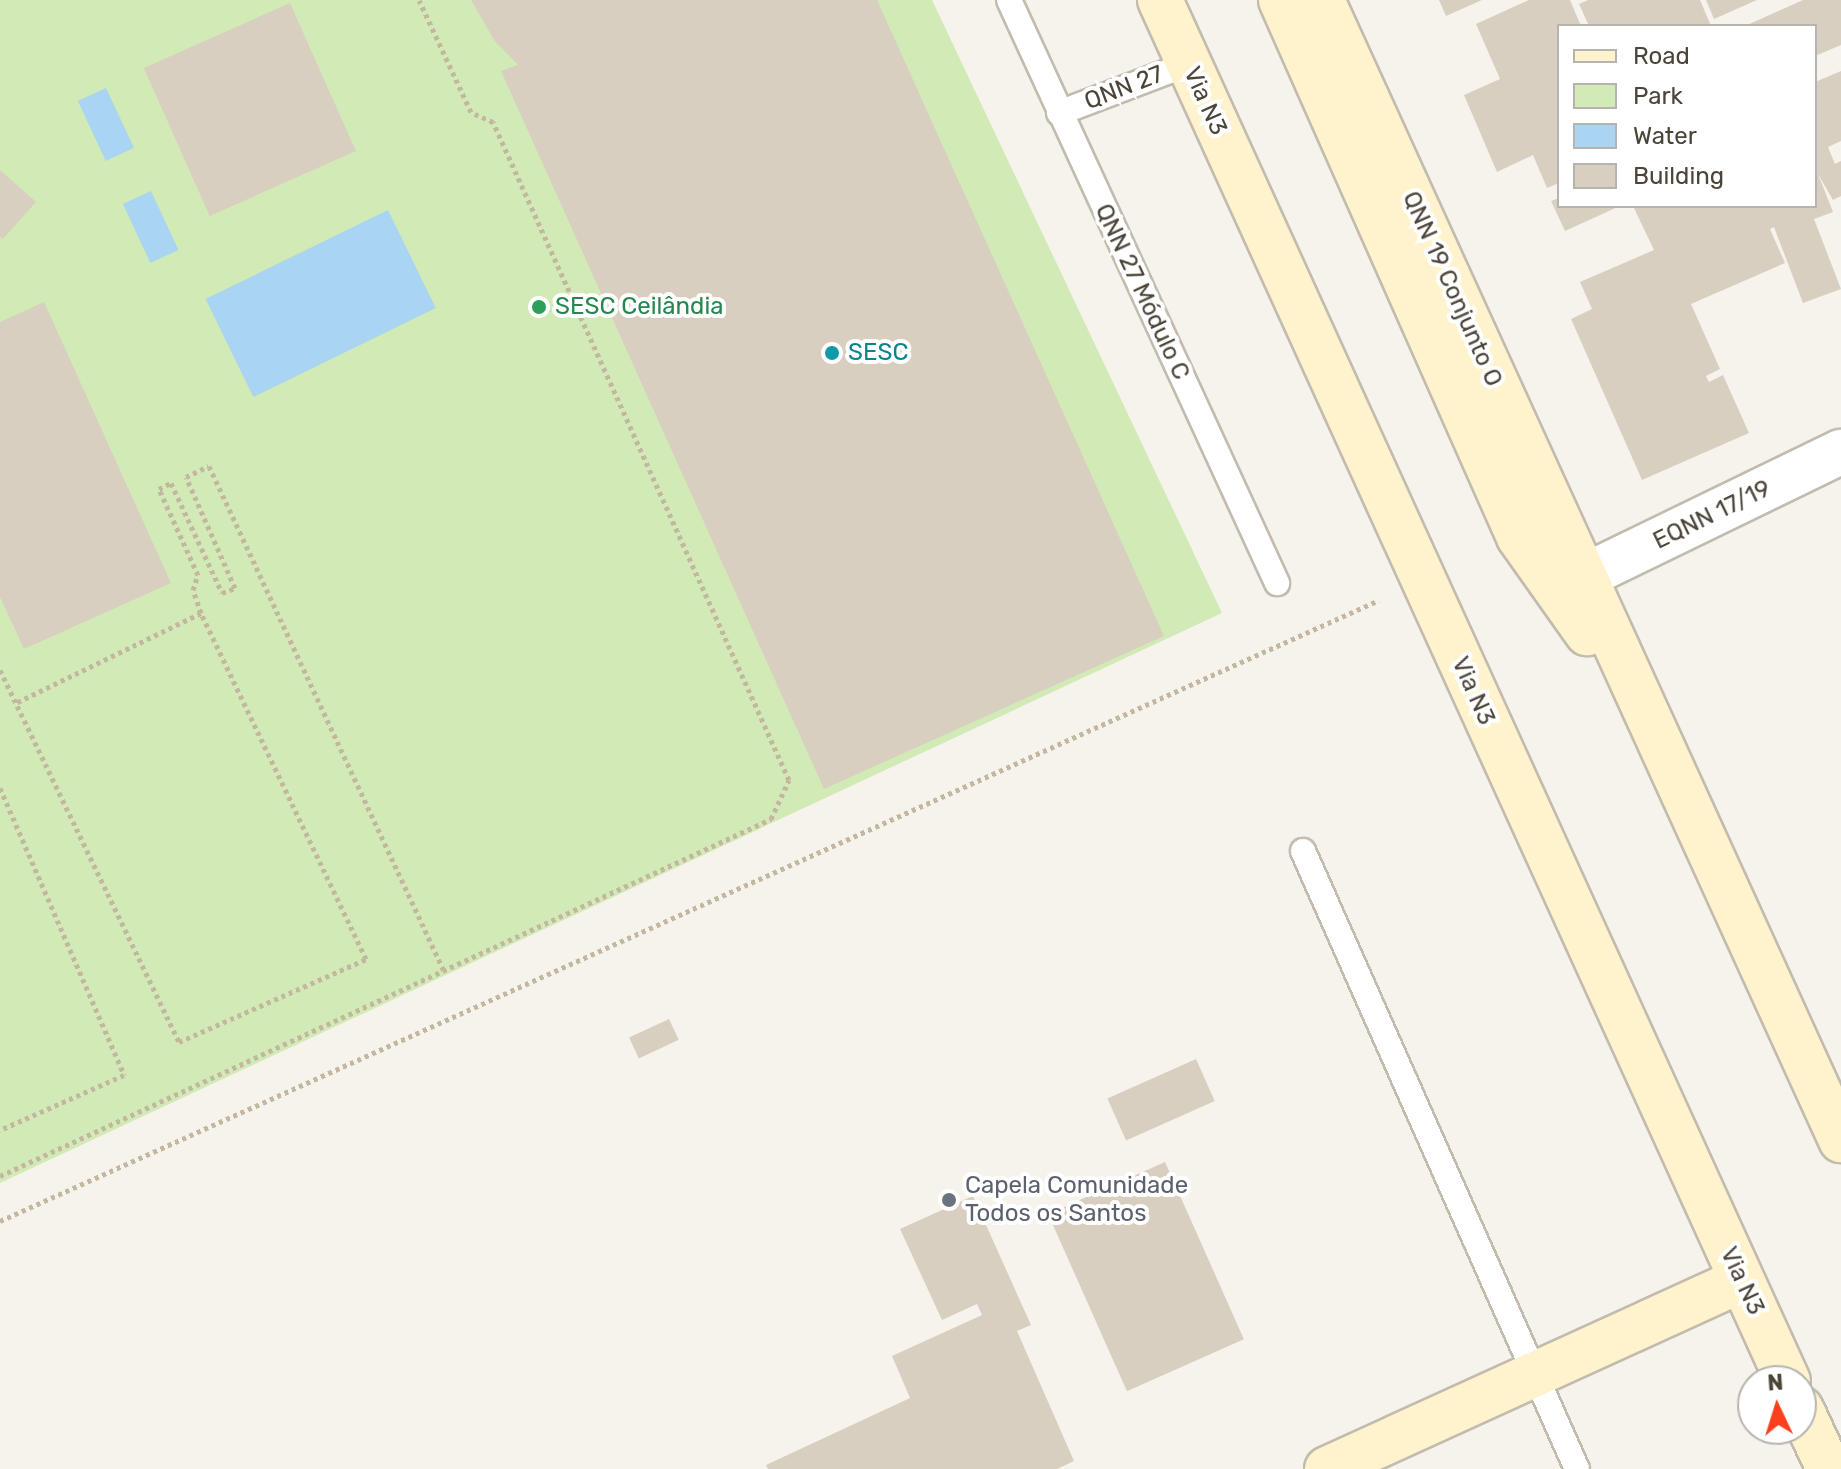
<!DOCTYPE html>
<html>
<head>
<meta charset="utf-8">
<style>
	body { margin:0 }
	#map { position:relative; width:1841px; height:1469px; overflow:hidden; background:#f6f3ec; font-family:Rubik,sans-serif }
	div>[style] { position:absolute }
	.green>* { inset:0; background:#d2eab5 }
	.water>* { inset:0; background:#a9d4f2; transform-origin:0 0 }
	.building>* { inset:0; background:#d8cfc1; transform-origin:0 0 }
	.path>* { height:5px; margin-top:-2.5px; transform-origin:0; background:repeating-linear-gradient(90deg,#c4b79f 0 4px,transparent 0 8px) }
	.roads { filter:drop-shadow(2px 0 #c2bbae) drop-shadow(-2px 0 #c2bbae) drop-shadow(0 2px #c2bbae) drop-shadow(0 -2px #c2bbae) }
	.lane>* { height:24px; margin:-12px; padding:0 12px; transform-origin:12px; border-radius:12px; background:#fff }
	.street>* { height:44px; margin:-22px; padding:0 22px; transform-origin:22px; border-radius:22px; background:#fff }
	.secondary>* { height:44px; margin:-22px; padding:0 22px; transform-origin:22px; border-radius:22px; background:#fff3cd }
	.dots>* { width:22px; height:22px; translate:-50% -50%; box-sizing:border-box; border:4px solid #fff; border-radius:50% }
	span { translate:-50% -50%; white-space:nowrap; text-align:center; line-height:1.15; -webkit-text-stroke:8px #fff; paint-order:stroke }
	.street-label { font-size:24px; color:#4b4439 }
	.leisure-label { font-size:24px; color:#27864d }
	.left { translate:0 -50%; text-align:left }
	.culture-label { font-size:24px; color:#0d838f }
	.worship-label { font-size:24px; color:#5b616d }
	.legend { position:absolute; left:1557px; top:24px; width:260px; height:184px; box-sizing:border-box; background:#fff; border:2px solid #b7b4b0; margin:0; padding:10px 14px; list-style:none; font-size:24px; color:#4b4439 }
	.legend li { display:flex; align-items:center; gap:16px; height:40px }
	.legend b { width:40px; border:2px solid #b7b4b0 }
	.north { position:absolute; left:1737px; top:1365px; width:80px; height:80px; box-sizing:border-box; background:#fff; border:2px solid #b7b4b0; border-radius:50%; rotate:356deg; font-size:22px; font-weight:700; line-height:32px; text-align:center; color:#4b4439 }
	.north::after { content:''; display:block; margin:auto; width:28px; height:36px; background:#fc3f1d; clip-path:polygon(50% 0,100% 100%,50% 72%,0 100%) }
</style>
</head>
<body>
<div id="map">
	<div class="green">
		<div style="clip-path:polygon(0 0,932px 0,1222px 613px,0 1183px)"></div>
	</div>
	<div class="water">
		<div style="left:106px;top:88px;width:66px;height:31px;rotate:65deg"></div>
		<div style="left:151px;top:191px;width:65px;height:31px;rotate:65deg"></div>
		<div style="left:388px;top:210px;width:109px;height:203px;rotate:64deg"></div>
	</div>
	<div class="building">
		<div style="clip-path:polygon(471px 0,877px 0,1164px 636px,824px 789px,501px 71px,518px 65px,494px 40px)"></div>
		<div style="clip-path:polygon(1439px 0,1482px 0,1446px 16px)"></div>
		<div style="clip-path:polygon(1529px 0,1570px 0,1581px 26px,1559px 26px,1559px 183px,1547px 188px,1533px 155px,1497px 172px,1464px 95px,1500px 79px,1476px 24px)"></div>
		<div style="clip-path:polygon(1588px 0,1700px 0,1711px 26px,1589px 26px,1579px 4px)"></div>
		<div style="clip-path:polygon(1706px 0,1757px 0,1714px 19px)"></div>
		<div style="clip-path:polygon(1803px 0,1841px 0,1841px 45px,1815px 56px,1815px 26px,1745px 26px)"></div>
		<div style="left:290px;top:3px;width:162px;height:160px;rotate:66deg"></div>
		<div style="clip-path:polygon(1841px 71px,1841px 141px,1828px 147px,1835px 164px,1841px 161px,1841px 196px,1833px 200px,1818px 174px,1833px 212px,1814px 219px,1841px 289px,1803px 303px,1774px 227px,1770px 229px,1785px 263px,1691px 304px,1720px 369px,1706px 376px,1709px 382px,1723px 375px,1749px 433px,1642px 480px,1571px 319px,1592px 309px,1580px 282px,1654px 250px,1633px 206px,1815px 206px,1815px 82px)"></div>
		<div style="clip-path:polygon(0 170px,36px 202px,3px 239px,0 237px)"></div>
		<div style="clip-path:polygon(1559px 198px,1559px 206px,1620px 206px,1565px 231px,1551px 201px)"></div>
		<div style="clip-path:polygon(44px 302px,171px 583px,24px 649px,0 597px,0 322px)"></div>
		<div style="left:669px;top:1019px;width:23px;height:44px;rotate:65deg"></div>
		<div style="left:1196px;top:1059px;width:46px;height:97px;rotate:66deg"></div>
		<div style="left:1165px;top:1162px;width:194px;height:128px;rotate:66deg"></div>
		<div style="clip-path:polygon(973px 1196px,1031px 1325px,1017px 1331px,1074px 1461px,1057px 1469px,768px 1469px,766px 1465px,910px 1398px,892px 1356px,982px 1315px,977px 1304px,942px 1320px,900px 1229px)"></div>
	</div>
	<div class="path">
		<div style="left:201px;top:613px;width:24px;rotate:-109deg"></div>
		<div style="left:193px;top:590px;width:16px;rotate:-72deg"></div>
		<div style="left:198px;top:575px;width:94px;rotate:-114.4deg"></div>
		<div style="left:159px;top:489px;width:13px;rotate:-27deg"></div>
		<div style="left:171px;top:483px;width:121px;rotate:65.1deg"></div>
		<div style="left:222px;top:593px;width:14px;rotate:-21deg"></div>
		<div style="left:235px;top:588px;width:121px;rotate:-113.8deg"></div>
		<div style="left:186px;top:477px;width:25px;rotate:-26deg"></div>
		<div style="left:209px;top:466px;width:557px;rotate:65.05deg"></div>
		<div style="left:0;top:670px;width:413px;rotate:64.3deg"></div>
		<div style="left:179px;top:1042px;width:205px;rotate:-23.9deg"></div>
		<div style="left:366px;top:959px;width:383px;rotate:-115.5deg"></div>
		<div style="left:201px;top:613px;width:206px;rotate:154.1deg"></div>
		<div style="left:0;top:788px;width:313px;rotate:66.6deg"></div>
		<div style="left:124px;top:1075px;width:136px;rotate:156.1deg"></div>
		<div style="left:0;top:1176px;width:850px;rotate:-24.85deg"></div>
		<div style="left:771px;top:819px;width:43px;rotate:-65.2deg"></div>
		<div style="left:789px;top:780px;width:722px;rotate:-114.22deg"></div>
		<div style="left:493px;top:122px;width:24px;rotate:-156deg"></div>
		<div style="left:471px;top:112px;width:123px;rotate:-114.9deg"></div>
		<div style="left:0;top:1221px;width:1512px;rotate:-24.24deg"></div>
	</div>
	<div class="roads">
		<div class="lane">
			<div style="left:1009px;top:0;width:642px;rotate:65.31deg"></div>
			<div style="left:1059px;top:113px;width:138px;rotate:-20.8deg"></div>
			<div style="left:1303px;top:851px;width:676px;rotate:66.09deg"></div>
		</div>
		<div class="street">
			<div style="left:1583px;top:577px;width:287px;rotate:-25.9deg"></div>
		</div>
		<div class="secondary">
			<div style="left:1160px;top:0;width:1517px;rotate:65.55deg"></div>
			<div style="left:1281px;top:0;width:587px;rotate:66.1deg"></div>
			<div style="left:1519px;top:537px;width:118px;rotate:54.7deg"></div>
			<div style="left:1322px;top:0;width:1253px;rotate:65.52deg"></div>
			<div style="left:1801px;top:1409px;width:66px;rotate:65deg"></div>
			<div style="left:1327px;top:1469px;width:455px;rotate:-24.5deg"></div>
		</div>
	</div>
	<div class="dots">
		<div style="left:539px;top:307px;background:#2e9e5b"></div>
		<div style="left:832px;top:353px;background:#0f9aa8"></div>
		<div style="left:949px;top:1200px;background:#6b7280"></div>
	</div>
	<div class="street-label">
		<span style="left:1124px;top:88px;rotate:-21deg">QNN 27</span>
		<span style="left:1205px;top:101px;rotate:66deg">Via N3</span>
		<span style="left:1452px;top:289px;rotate:66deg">QNN 19 Conjunto O</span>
		<span style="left:1142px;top:292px;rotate:65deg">QNN 27 Módulo C</span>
		<span style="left:1712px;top:515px;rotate:-26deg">EQNN 17/19</span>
		<span style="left:1473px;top:691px;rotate:66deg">Via N3</span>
		<span style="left:1742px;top:1281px;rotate:65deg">Via N3</span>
	</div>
	<div class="leisure-label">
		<span class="left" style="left:555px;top:307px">SESC Ceilândia</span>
	</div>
	<div class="culture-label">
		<span class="left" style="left:848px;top:353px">SESC</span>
	</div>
	<div class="worship-label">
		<span class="left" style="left:965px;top:1200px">Capela Comunidade<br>Todos os Santos</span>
	</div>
	<ul class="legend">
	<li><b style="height:10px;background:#fff3cd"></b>Road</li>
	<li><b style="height:22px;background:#d2eab5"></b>Park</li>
	<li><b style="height:22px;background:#a9d4f2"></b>Water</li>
	<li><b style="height:22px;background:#d8cfc1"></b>Building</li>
	</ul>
	<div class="north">N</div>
</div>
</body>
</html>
